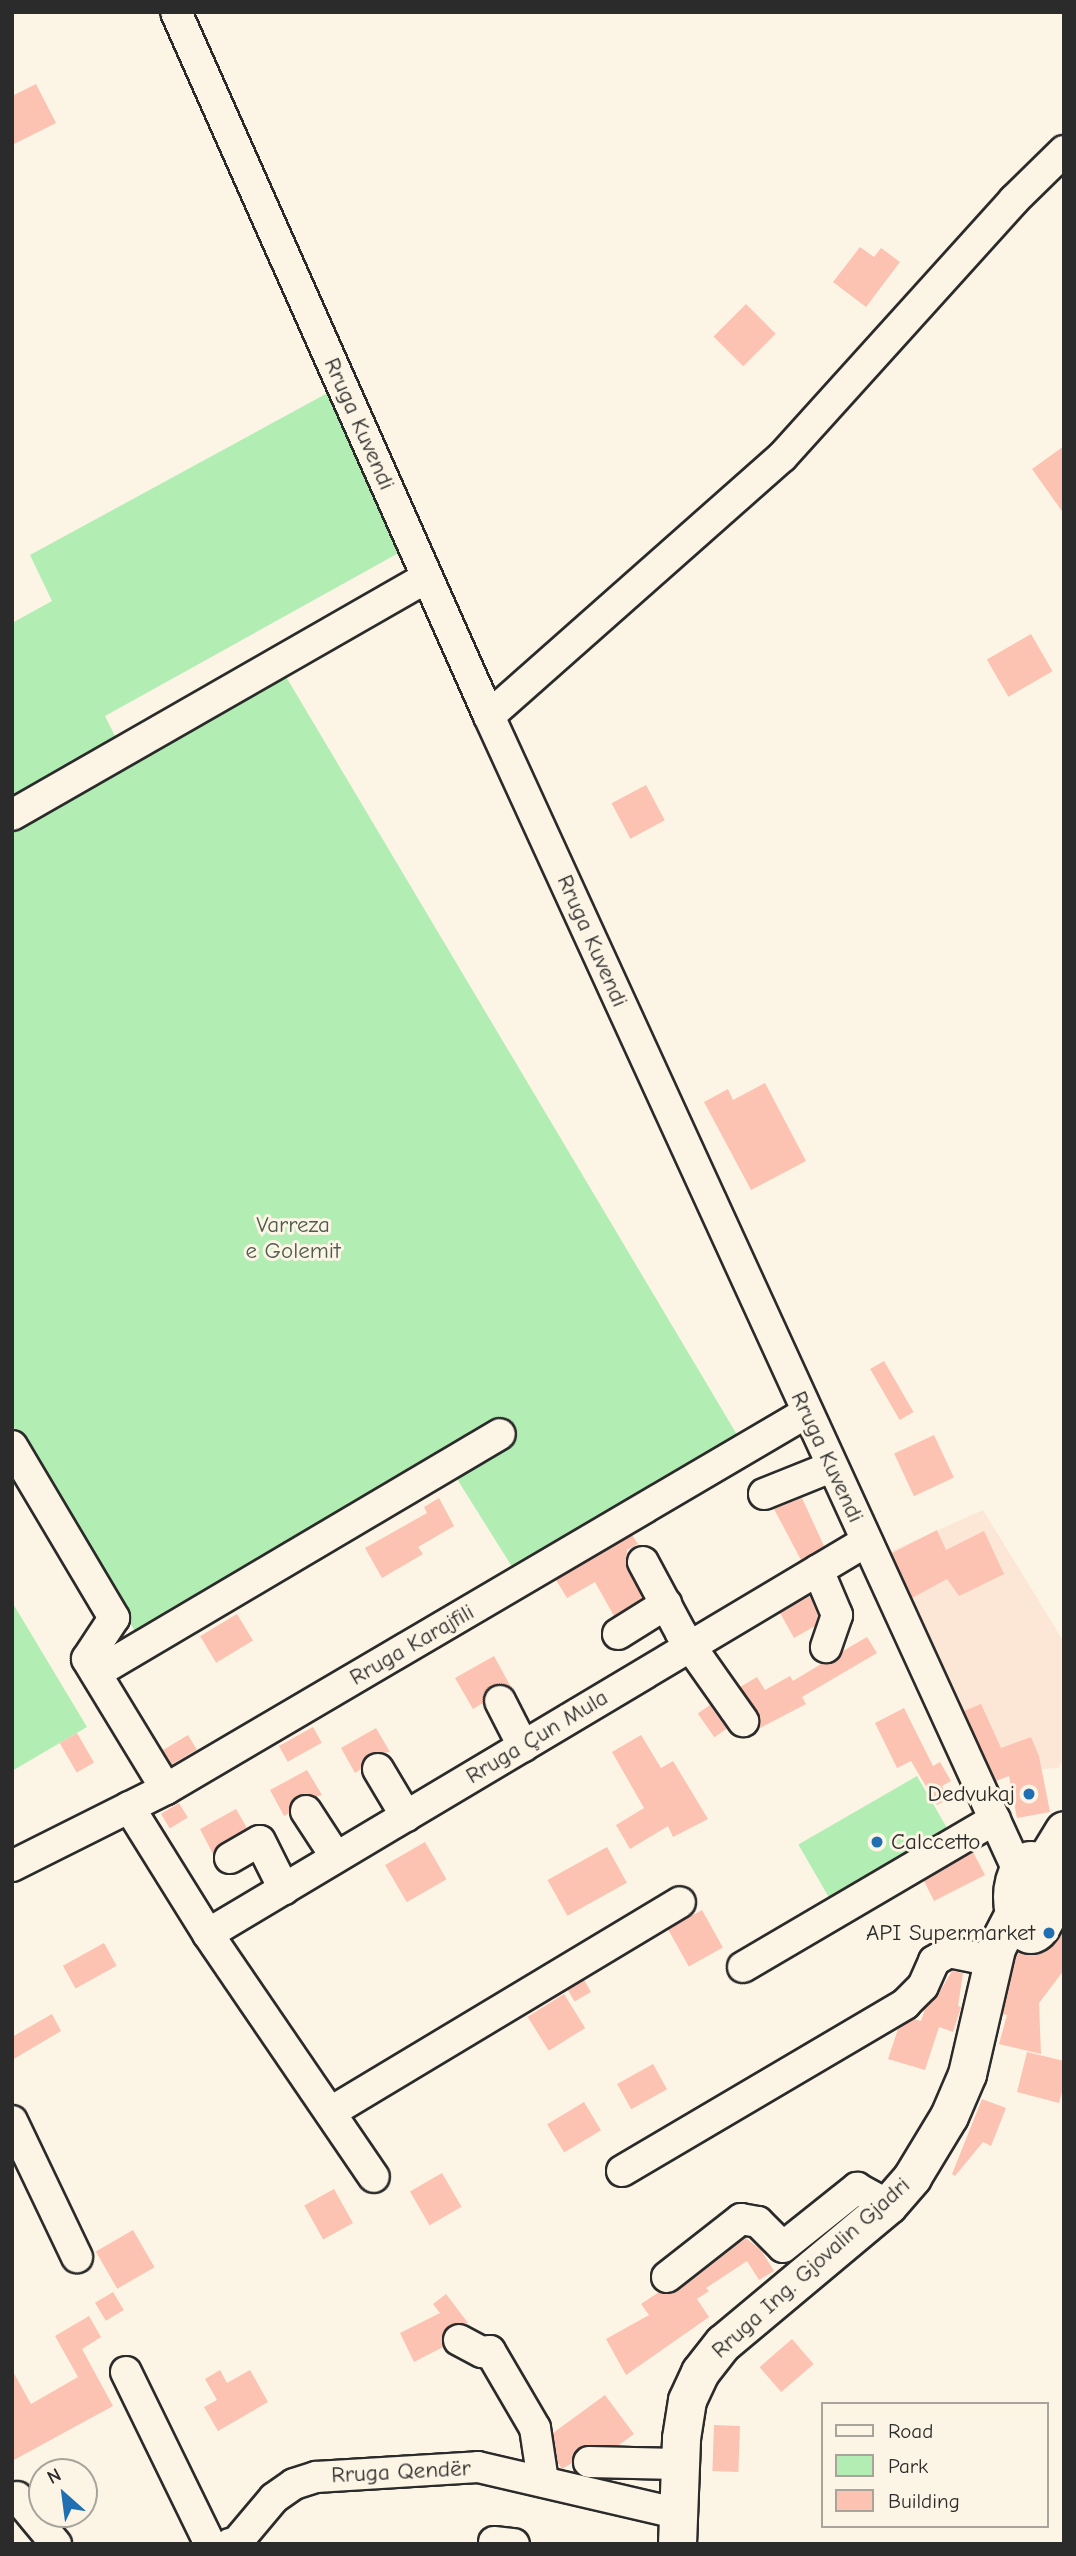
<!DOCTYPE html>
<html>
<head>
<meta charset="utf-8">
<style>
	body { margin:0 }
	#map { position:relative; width:1076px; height:2556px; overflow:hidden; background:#fcf5e5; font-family:"Comic Neue",sans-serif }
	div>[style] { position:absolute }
	.built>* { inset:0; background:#fce6d6 }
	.green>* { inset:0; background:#b2eeb4; transform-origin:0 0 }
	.building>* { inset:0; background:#fcc3b2; transform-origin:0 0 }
	.roads { filter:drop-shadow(2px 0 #2b2b2b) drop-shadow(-2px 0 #2b2b2b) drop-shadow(0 2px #2b2b2b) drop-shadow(0 -2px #2b2b2b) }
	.minor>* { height:30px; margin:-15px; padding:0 15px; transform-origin:15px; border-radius:15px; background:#fcf5e5 }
	.major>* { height:37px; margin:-18.5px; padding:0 18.5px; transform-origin:18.5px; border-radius:18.5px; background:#fcf5e5 }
	.major>.ring { margin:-18.5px; padding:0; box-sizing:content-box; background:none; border:37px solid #fcf5e5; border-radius:50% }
	.dots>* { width:19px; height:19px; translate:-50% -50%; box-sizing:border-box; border:4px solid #fcf5e5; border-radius:50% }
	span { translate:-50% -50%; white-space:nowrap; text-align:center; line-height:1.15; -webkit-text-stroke:6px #fcf5e5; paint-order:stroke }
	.street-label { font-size:23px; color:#2b2b2b }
	.park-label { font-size:23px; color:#4d5c4d }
	.poi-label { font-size:23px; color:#2b2b2b }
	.right { translate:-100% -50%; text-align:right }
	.left { translate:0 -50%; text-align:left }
	.frame { position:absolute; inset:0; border:14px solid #2b2b2b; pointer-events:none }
	.legend { position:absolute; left:821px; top:2402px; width:228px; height:126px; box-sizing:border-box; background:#fcf5e5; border:2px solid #a8a49b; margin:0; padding:9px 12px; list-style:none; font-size:21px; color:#2b2b2b }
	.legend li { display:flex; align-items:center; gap:14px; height:35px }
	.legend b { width:35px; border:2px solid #a8a49b }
	.north { position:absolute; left:28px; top:2458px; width:70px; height:70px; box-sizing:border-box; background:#fcf5e5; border:2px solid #a8a49b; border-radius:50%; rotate:332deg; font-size:19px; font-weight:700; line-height:28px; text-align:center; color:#2b2b2b }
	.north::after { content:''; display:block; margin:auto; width:24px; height:32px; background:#1f6fb2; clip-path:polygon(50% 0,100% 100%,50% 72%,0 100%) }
</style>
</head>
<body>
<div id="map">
	<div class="built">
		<div style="clip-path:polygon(983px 1510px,1064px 1642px,1064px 1759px,1058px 1768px,1042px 1769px,1031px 1737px,978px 1758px,885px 1554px)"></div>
	</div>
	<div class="green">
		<div style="clip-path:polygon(333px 390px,404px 550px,105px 716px,120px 746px,12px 806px,12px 623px,52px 601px,30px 555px)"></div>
		<div style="clip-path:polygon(282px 670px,739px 1438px,514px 1570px,452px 1471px,146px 1650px,12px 1424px,12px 823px)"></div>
		<div style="clip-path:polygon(12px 1602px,87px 1727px,12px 1771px)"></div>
		<div style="left:917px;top:1776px;width:73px;height:137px;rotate:60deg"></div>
	</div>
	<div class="building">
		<div style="clip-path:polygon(36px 84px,56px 123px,12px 145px,12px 96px)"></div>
		<div style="clip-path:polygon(860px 247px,874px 257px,881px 248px,900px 262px,866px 307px,833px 282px)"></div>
		<div style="left:746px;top:304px;width:42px;height:46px;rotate:45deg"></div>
		<div style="clip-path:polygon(1064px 446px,1064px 514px,1032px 469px)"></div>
		<div style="left:1031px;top:634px;width:43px;height:51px;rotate:60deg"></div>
		<div style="left:646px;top:785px;width:40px;height:39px;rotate:62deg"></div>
		<div style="clip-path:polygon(765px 1083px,806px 1161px,751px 1190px,704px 1102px,728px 1089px,733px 1100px)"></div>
		<div style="left:884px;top:1361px;width:59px;height:16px;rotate:60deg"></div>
		<div style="left:934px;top:1435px;width:47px;height:44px;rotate:65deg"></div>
		<div style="clip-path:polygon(439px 1498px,454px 1526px,418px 1547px,423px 1554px,382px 1578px,365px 1548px,427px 1513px,424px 1507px)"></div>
		<div style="clip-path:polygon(802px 1498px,824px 1546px,801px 1560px,774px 1509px)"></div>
		<div style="clip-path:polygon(937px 1530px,946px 1550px,984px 1531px,1004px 1574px,959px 1596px,947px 1579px,912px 1598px,892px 1553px)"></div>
		<div style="clip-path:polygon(632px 1535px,638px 1544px,627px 1550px,626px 1562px,642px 1598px,614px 1616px,595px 1582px,567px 1598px,556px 1580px)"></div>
		<div style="clip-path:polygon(810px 1596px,818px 1616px,815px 1626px,794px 1638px,780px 1613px)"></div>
		<div style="left:237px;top:1614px;width:31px;height:43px;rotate:59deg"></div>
		<div style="clip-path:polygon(867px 1637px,877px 1653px,802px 1697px,806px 1704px,758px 1729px,760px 1720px,758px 1712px,740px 1687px,757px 1677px,765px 1690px,790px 1676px,793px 1681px,821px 1664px,837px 1661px,843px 1651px)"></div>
		<div style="clip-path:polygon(494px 1656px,511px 1687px,500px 1684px,491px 1686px,485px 1692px,483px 1703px,473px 1709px,455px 1678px)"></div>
		<div style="clip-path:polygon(981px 1704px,1001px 1748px,1031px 1737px,1039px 1756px,1050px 1812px,1017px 1818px,1009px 1776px,996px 1781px,964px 1711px)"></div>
		<div style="left:710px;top:1705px;width:29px;height:15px;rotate:55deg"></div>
		<div style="clip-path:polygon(904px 1708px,933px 1766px,940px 1762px,951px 1781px,942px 1786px,949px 1799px,937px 1805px,911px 1761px,897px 1768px,875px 1723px)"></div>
		<div style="left:313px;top:1727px;width:18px;height:39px;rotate:61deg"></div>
		<div style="clip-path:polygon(376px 1728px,390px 1752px,370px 1754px,363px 1760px,361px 1769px,355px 1773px,341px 1748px)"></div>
		<div style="left:77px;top:1733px;width:34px;height:20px;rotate:60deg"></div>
		<div style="left:188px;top:1735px;width:17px;height:29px;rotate:59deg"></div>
		<div style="clip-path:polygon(641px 1735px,661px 1768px,673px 1761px,708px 1819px,673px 1837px,668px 1826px,630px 1849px,616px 1825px,644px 1808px,612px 1752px)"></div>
		<div style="clip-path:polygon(307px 1770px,322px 1795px,316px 1797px,306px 1794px,297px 1796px,290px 1804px,289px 1813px,284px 1816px,270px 1790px)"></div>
		<div style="left:179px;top:1803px;width:17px;height:21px;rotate:59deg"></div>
		<div style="clip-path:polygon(236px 1809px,247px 1828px,221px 1843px,213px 1854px,200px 1829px)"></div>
		<div style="left:425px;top:1842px;width:43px;height:46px;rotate:60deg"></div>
		<div style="left:607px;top:1847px;width:41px;height:68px;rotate:61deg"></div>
		<div style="clip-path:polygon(973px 1852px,985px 1875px,934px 1901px,924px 1881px)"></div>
		<div style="clip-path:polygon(1064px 1895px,1064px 1970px,1039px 2003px,1041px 2054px,999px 2044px,1007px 2015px,1002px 2014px,1016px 1957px)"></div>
		<div style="left:702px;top:1910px;width:43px;height:39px;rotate:61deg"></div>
		<div style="left:104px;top:1943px;width:26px;height:47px;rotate:61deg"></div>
		<div style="clip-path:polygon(952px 1971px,963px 1973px,958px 2006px,961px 2007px,953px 2032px,939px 2027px,925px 2070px,888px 2059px,898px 2029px,914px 2019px,921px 2021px,925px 2009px,936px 1998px)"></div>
		<div style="left:584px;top:1980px;width:14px;height:19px;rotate:60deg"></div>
		<div style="left:564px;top:1994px;width:40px;height:43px;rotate:58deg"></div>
		<div style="clip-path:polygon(52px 2014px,61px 2031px,12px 2060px,12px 2037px)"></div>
		<div style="clip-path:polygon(1027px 2052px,1064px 2061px,1064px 2085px,1059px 2103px,1017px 2092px)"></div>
		<div style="left:653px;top:2064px;width:29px;height:41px;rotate:61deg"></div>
		<div style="clip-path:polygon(982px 2099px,1006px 2108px,991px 2146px,983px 2142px,955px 2176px,952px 2174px)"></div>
		<div style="left:584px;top:2102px;width:33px;height:43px;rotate:59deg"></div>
		<div style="left:442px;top:2173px;width:39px;height:37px;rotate:60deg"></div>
		<div style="left:334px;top:2189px;width:39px;height:34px;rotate:61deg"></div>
		<div style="left:133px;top:2230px;width:43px;height:43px;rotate:60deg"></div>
		<div style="clip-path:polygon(746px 2238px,761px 2250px,774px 2271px,759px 2280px,747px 2261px,706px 2288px,709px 2291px,697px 2299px,709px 2317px,626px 2375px,606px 2339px,649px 2315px,641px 2304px,659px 2292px,669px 2294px,678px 2291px)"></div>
		<div style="left:113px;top:2292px;width:21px;height:21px;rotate:59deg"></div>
		<div style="clip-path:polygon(446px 2294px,468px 2323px,449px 2326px,443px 2333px,443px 2347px,414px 2362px,400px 2333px,440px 2313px,433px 2304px)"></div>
		<div style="clip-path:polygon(89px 2316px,101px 2337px,82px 2349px,113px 2406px,12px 2461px,12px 2370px,31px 2404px,78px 2377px,55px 2336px)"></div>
		<div style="left:792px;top:2339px;width:33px;height:43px;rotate:49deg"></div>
		<div style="clip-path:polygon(220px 2370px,227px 2383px,250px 2370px,268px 2402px,218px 2431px,204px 2407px,217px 2400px,205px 2379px)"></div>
		<div style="clip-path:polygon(605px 2395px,634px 2434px,619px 2445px,581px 2446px,574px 2454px,572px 2463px,562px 2469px,558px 2463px,553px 2433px)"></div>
		<div style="left:714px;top:2425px;width:26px;height:46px;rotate:2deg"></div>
	</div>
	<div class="roads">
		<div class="minor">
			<div style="left:176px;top:12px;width:770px;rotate:66.03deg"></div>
			<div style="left:489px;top:716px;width:1265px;rotate:65.38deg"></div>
			<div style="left:489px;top:716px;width:391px;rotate:-41.5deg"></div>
			<div style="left:782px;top:457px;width:346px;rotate:-47.9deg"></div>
			<div style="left:1014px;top:200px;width:70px;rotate:-44.4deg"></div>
			<div style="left:12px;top:815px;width:478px;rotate:-29.8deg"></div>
			<div style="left:12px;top:1446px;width:200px;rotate:59.3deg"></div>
			<div style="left:114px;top:1618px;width:49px;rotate:123.4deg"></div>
			<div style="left:87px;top:1659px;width:152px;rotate:58.7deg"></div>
			<div style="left:764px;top:1494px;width:72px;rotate:-21.9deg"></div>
			<div style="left:643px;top:1562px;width:81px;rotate:61.8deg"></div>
			<div style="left:681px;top:1633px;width:108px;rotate:54.8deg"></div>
			<div style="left:818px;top:1570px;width:49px;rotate:67.1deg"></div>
			<div style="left:837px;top:1615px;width:34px;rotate:109deg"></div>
			<div style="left:618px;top:1634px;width:57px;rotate:-32deg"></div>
			<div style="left:96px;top:1673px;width:469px;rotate:-30.6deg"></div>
			<div style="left:500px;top:1701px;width:51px;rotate:62.9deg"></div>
			<div style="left:378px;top:1769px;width:55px;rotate:59.2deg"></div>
			<div style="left:129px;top:1807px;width:150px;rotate:58.1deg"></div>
			<div style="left:208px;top:1934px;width:294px;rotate:55.7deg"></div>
			<div style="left:306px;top:1811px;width:55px;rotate:56.9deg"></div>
			<div style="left:230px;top:1858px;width:34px;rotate:-30deg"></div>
			<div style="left:260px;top:1841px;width:54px;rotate:63.4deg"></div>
			<div style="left:12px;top:1866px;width:172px;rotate:-26.6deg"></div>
			<div style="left:166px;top:1789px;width:742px;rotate:-30.43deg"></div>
			<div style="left:208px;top:1934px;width:767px;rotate:-30.81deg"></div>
			<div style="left:743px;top:1967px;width:292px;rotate:-30.4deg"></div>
			<div style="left:331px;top:2112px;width:407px;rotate:-31deg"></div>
			<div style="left:12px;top:2121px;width:151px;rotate:64.5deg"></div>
			<div style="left:622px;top:2171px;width:329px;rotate:-30.5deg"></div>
			<div style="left:905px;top:2004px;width:25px;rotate:-45deg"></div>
			<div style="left:923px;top:1986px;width:27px;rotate:-66deg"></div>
			<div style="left:934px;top:1961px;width:17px;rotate:-31deg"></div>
			<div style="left:949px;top:1952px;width:45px;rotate:11.6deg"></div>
			<div style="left:667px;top:2277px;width:94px;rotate:-38.1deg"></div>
			<div style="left:741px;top:2219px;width:17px;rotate:10deg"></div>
			<div style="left:758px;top:2222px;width:35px;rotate:45deg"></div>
			<div style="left:783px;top:2247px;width:95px;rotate:-38.6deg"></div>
			<div style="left:857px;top:2188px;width:35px;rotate:29deg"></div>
			<div style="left:459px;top:2340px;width:26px;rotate:28deg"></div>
			<div style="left:482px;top:2352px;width:8px;rotate:-7deg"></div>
			<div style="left:490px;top:2351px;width:89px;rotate:59.7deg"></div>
			<div style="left:535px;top:2428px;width:54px;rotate:81.4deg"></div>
			<div style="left:126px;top:2372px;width:191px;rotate:64deg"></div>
			<div style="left:589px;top:2462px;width:89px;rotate:1.3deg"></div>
			<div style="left:17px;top:2497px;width:61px;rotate:50.3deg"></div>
			<div style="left:494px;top:2542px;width:20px;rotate:6deg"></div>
			<div style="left:230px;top:2544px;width:7px;rotate:-16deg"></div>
			<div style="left:237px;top:2542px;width:57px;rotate:-49.9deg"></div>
			<div style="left:274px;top:2498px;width:24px;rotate:-35deg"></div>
			<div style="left:294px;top:2484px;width:23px;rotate:-18deg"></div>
			<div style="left:316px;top:2477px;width:162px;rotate:-3.5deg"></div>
			<div style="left:478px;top:2467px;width:203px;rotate:13.1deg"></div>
		</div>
		<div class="major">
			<div class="ring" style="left:1012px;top:1860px;width:-3px;height:-3px"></div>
			<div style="left:1042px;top:1866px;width:42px;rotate:-58.6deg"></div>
			<div style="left:677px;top:2544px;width:106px;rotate:-87.8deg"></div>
			<div style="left:681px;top:2438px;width:38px;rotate:-81deg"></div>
			<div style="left:687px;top:2400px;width:31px;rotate:-65deg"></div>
			<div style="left:700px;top:2372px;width:37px;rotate:-52deg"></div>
			<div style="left:723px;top:2343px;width:215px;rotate:-39.9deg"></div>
			<div style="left:888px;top:2205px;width:37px;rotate:-49deg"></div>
			<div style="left:912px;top:2177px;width:71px;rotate:-58.8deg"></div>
			<div style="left:949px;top:2116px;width:46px;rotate:-66.8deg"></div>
			<div style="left:967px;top:2074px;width:129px;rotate:-77deg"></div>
			<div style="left:996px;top:1948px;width:61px;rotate:-62.6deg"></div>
		</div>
	</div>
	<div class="dots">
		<div style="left:1029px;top:1794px;background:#1f6fb2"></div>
		<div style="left:877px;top:1842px;background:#1f6fb2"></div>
		<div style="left:1049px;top:1933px;background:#1f6fb2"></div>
	</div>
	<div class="street-label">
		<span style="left:359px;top:424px;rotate:66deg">Rruga Kuvendi</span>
		<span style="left:592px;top:941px;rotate:66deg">Rruga Kuvendi</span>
		<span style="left:827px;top:1457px;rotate:65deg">Rruga Kuvendi</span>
		<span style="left:412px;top:1645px;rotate:-30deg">Rruga Karajfili</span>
		<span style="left:537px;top:1737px;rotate:-31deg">Rruga Çun Mula</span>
		<span style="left:811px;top:2268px;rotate:-42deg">Rruga Ing. Gjovalin Gjadri</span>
		<span style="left:401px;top:2472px;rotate:-3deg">Rruga Qendër</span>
	</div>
	<div class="park-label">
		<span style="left:293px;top:1238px">Varreza<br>e Golemit</span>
	</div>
	<div class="poi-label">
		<span class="right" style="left:1015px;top:1794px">Dedvukaj</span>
		<span class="left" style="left:891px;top:1842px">Calccetto</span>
		<span class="right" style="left:1035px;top:1933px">API Supermarket</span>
	</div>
	<div class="frame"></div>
	<ul class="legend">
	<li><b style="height:9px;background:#fcf5e5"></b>Road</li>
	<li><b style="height:19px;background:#b2eeb4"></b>Park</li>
	<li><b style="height:19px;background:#fcc3b2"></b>Building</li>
	</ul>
	<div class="north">N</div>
</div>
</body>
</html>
